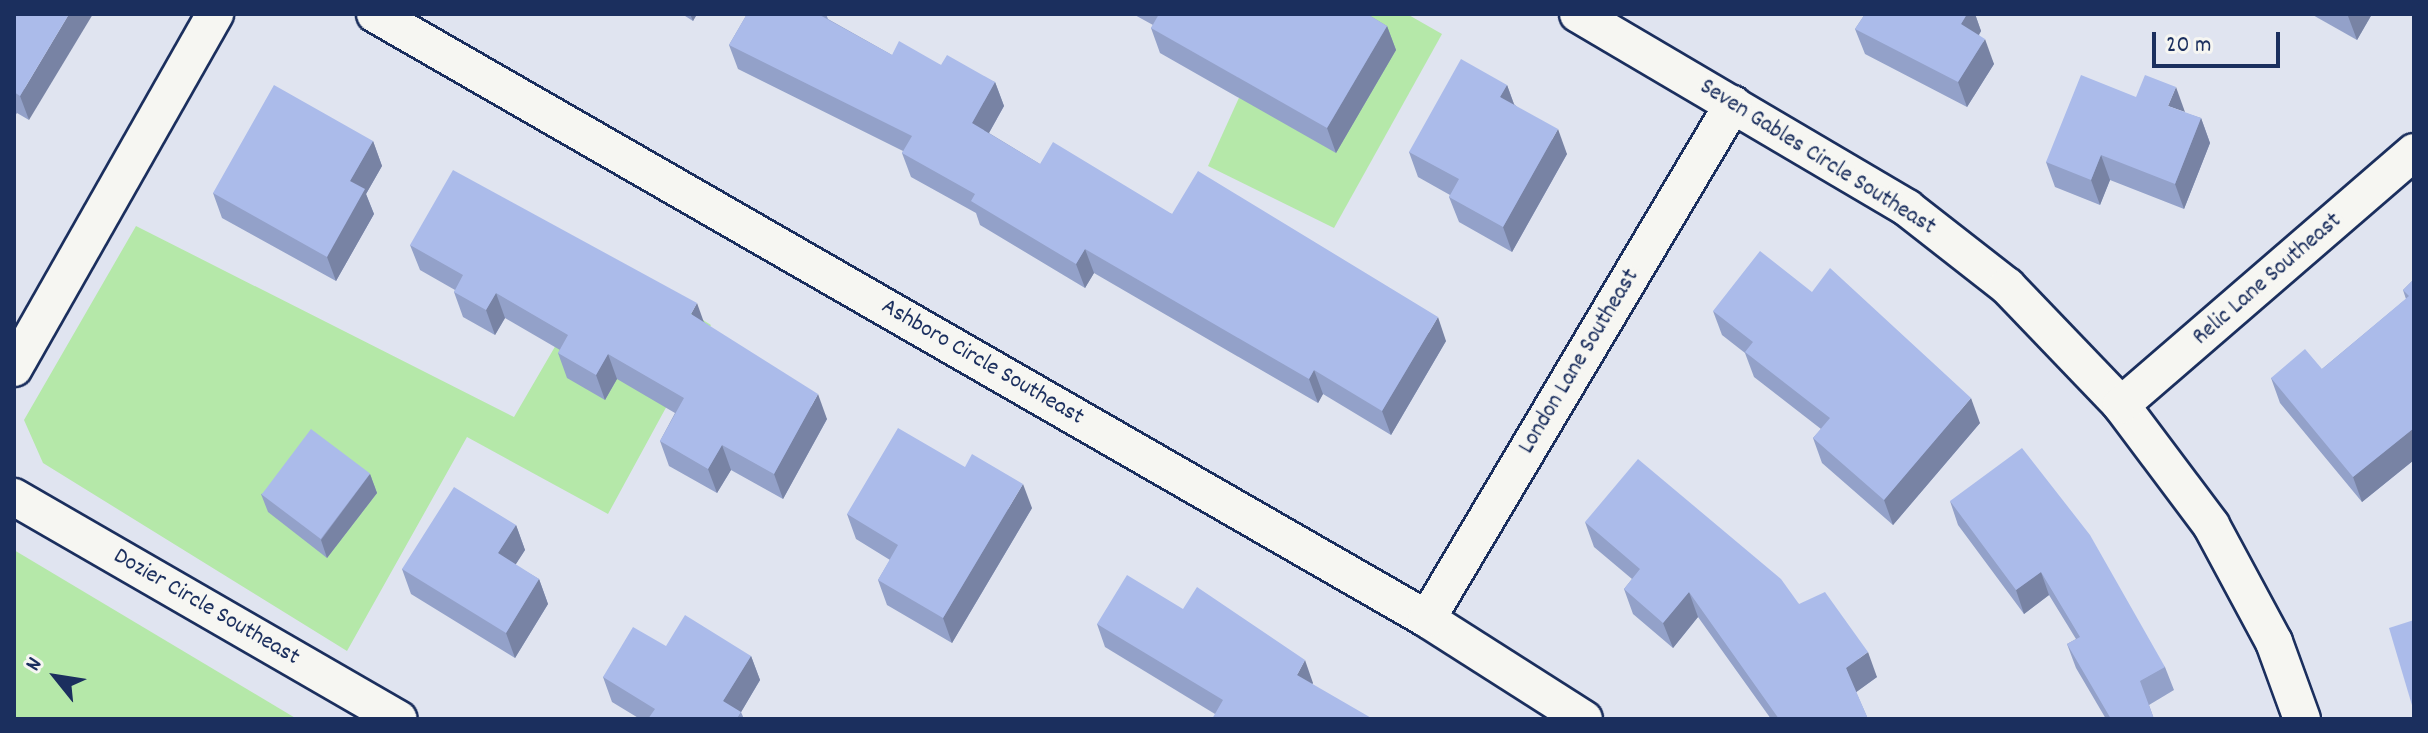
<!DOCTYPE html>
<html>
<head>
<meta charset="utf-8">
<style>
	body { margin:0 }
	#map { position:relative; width:2428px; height:733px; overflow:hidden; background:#e0e4f0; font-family:Dekko,sans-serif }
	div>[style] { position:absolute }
	.green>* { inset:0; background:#b5e8a9 }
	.roads { filter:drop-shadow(2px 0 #1b2f5e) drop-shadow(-2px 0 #1b2f5e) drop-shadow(0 2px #1b2f5e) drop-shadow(0 -2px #1b2f5e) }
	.street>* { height:36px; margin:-18px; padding:0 18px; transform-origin:18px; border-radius:18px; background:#f6f6f2 }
	.wall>* { inset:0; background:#93a1c9 }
	.shaded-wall>* { inset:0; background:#7883a4 }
	.building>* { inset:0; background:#abbbea; transform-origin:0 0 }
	span { translate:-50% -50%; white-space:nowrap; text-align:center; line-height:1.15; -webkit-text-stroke:8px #f6f6f2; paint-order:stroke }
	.street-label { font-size:24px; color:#1b2f5e }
	.frame { position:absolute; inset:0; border:16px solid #1b2f5e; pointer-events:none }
	.north { position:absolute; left:16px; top:637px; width:80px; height:80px; -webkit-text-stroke:6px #f6f6f2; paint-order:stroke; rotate:300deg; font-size:22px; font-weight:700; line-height:32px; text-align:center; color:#1b2f5e }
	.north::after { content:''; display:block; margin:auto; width:28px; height:36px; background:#1b2f5e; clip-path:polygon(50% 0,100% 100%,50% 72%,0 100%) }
	.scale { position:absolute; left:2152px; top:32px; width:128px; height:36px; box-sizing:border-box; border:4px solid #1b2f5e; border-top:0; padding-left:10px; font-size:24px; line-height:28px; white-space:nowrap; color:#1b2f5e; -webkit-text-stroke:6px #f6f6f2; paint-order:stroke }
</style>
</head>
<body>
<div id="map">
	<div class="green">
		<div style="clip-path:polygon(1277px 14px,1407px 14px,1442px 34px,1334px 228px,1208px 166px)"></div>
		<div style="clip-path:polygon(136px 226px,514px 417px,606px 259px,711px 325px,608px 514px,467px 437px,347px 651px,43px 463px,24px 420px)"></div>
		<div style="clip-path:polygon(14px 550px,297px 719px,14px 719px)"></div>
	</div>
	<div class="roads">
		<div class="street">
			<div style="left:375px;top:14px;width:1214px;rotate:29.9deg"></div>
			<div style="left:1427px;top:619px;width:186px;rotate:32.5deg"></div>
			<div style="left:1578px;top:14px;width:382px;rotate:30.5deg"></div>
			<div style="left:1907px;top:208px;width:127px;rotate:38deg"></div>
			<div style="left:2007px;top:286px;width:165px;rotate:46.2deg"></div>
			<div style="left:2121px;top:405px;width:150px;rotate:53.1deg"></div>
			<div style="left:2211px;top:525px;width:133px;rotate:61.7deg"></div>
			<div style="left:2274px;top:642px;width:82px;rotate:70deg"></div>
			<div style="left:14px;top:368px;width:407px;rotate:-60.4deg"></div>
			<div style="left:2121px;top:405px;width:387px;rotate:-40.8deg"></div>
			<div style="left:14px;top:497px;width:444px;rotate:30deg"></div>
			<div style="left:1427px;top:619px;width:599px;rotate:-59.28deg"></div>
		</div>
	</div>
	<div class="wall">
		<div style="clip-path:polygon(14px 14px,29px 120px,17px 113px,14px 117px)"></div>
		<div style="clip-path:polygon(682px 14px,697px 14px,693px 21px)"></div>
		<div style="clip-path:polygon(747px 14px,826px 14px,828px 19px,892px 55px,941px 65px,995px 82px,1004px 106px,989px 133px,1040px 164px,1172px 214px,1446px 341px,1391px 435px,1323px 394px,1318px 403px,1094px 273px,1085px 288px,980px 225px,976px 213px,911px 177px,902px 153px,903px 151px,738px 69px,729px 45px)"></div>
		<div style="clip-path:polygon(1133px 14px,1367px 14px,1387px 26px,1396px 50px,1336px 153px,1160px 53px,1151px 28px,1153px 25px)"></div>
		<div style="clip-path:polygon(1865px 14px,1975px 14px,1981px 31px,1979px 35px,1994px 64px,1967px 107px,1865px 54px,1855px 29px)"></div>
		<div style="clip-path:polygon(2311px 14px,2372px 14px,2357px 40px)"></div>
		<div style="clip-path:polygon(1507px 85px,1514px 104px,1567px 154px,1512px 252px,1459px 222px,1449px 197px,1450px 195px,1418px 177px,1409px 152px)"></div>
		<div style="clip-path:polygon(2136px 97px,2201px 118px,2210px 143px,2184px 209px,2110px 180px,2100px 205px,2055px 187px,2046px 162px)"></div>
		<div style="clip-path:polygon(373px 141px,382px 166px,366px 194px,374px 214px,336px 281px,222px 218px,213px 193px)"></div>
		<div style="clip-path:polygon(410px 245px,704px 322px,827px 419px,783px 499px,731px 470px,717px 493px,669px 466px,660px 441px,675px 413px,617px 379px,605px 400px,567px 378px,558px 353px,560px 350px,505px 318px,495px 335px,463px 317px,454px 292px,455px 290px,420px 270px)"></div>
		<div style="clip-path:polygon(2414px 279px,2414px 460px,2362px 502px,2280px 403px,2271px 378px,2322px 369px,2406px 299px,2403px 290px)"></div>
		<div style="clip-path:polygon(1713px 311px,1980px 423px,1893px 525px,1822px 463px,1813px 438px,1821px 429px,1754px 377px,1745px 353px,1722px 335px)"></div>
		<div style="clip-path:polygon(370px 474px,377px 493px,327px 558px,268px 512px,261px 494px)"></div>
		<div style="clip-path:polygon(1950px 501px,2165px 667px,2174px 690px,2149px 705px,2154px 719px,2106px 719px,2076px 668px,2067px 644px,2076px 639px,2049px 595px,2024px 614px,1958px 525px)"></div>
		<div style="clip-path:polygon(1032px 508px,952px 643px,887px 605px,878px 580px,890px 560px,856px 539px,847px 514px)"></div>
		<div style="clip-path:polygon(1585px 522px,1799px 604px,1877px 677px,1856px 692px,1868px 719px,1771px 719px,1698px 617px,1673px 648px,1633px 614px,1624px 589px,1632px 579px,1594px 547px)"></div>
		<div style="clip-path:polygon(516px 525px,525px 550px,515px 565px,539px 579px,548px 604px,515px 658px,411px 594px,402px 569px)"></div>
		<div style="clip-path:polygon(1183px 609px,1313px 683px,1215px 714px,1105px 647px,1097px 624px)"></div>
		<div style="clip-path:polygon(666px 646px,751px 656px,760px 680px,741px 712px,744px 719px,640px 719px,612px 702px,603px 677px)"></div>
	</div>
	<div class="shaded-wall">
		<div style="clip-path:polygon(69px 14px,93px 14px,29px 120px,20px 96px)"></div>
		<div style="clip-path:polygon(690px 14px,697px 14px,693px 21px)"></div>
		<div style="clip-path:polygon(1967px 14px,1975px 14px,1981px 31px,1971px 48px,1961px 24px)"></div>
		<div style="clip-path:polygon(2349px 14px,2372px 14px,2357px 40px,2348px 16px)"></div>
		<div style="clip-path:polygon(1387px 26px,1396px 50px,1336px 153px,1327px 128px)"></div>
		<div style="clip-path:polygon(1985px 39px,1994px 64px,1967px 107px,1958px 82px)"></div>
		<div style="clip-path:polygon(995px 82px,1004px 106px,981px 147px,972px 123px)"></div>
		<div style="clip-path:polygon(1507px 85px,1516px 110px,1500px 97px)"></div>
		<div style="clip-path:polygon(2176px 87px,2185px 112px,2168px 106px)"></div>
		<div style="clip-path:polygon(2201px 118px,2210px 143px,2184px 209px,2175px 184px)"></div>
		<div style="clip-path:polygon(1558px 129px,1567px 154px,1512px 252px,1503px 227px)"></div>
		<div style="clip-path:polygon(373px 141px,382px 166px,366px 194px,374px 214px,336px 281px,327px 257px,350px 181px)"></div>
		<div style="clip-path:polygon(2101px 155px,2110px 180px,2100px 205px,2091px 180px)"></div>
		<div style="clip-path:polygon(1085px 249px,1094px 273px,1085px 288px,1076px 264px)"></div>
		<div style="clip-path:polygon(496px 293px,505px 318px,495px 335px,486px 310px)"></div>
		<div style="clip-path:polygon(697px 303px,706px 328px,691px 314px)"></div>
		<div style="clip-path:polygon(1438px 317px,1446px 341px,1391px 435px,1382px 411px)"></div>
		<div style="clip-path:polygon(608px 354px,617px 379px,605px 400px,596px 375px)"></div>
		<div style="clip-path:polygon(1314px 370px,1323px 394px,1318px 403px,1309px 379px)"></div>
		<div style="clip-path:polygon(818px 394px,827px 419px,783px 499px,774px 474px)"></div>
		<div style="clip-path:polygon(1971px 398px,1980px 423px,1893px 525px,1884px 500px)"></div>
		<div style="clip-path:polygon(2414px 428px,2414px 460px,2362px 502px,2353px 477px)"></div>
		<div style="clip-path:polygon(722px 445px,731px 470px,717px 493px,708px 469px)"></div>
		<div style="clip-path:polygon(370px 474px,377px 493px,327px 558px,321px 540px)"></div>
		<div style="clip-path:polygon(1023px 484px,1032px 508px,952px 643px,943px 618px)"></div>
		<div style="clip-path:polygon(516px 525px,525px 550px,507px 578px,498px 553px)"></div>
		<div style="clip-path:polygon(2041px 572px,2049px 595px,2024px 614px,2016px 590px)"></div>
		<div style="clip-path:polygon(539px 579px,548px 604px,515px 658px,506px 633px)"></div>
		<div style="clip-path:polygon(1689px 592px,1698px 617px,1673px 648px,1663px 623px)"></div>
		<div style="clip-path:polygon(1868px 652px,1877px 677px,1855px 693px,1846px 668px)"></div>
		<div style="clip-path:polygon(751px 656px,760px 680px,737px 719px,723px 701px)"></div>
		<div style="clip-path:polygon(1305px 660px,1313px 683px,1305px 698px,1297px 675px)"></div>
	</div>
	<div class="building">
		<div style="clip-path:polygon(14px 14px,69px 14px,20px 96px,14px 92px)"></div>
		<div style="clip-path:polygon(747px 14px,818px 14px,892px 55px,899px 41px,941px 65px,947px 55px,995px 82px,972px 123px,1040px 164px,1053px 142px,1172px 214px,1198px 171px,1438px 317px,1382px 411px,1314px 370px,1309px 379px,1085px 249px,1076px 264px,971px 201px,975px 194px,902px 153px,912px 136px,729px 45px)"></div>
		<div style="clip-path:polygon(1159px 14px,1367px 14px,1387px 26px,1327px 128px,1151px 28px)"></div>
		<div style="clip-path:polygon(1865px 14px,1967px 14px,1961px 24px,1985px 39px,1958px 82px,1855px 29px)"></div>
		<div style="clip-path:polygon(1461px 59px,1507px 85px,1500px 97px,1558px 129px,1503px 227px,1449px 197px,1459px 179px,1409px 152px)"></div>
		<div style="clip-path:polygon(2081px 75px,2136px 97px,2145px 75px,2176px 87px,2168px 106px,2201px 118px,2175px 184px,2101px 155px,2091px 180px,2046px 162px)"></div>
		<div style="clip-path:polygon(274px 85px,373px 141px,350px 181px,365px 189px,327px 257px,213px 193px)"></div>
		<div style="clip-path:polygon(453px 170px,697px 303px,691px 314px,818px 394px,774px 474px,722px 445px,708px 469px,660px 441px,684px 398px,608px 354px,596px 375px,558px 353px,568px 335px,496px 293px,486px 310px,454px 292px,463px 275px,410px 245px)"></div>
		<div style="clip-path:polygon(1760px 251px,1812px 292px,1830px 268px,1971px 398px,1884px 500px,1813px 438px,1830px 418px,1745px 352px,1753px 342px,1713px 311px)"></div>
		<div style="clip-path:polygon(2414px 279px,2414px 428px,2353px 477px,2271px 378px,2305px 349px,2322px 369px,2409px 296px,2403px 290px)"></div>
		<div style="clip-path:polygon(898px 428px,965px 467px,972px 454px,1023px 484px,943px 618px,878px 580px,898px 545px,847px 514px)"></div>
		<div style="left:311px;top:429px;width:74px;height:82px;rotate:37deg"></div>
		<div style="clip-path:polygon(2022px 448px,2090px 535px,2165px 667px,2140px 681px,2154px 719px,2111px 719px,2067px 644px,2080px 637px,2041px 572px,2016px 590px,1950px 501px)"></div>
		<div style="clip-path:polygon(1638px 459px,1781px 579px,1799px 604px,1825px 592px,1868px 652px,1846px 668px,1868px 719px,1779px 719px,1689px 592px,1663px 623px,1624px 589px,1640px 569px,1585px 522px)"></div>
		<div style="clip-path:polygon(454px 487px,516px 525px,498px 553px,539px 579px,506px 633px,402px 569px)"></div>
		<div style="clip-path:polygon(1127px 575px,1183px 609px,1197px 587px,1305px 660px,1297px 675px,1373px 719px,1212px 719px,1223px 700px,1097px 624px)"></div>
		<div style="clip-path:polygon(685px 615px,751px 656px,723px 701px,741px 712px,737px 719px,648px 719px,655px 709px,603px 677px,633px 627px,666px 646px)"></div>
		<div style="clip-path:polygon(2414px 620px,2414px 712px,2389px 628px)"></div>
	</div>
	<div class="street-label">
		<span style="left:1817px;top:158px;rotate:32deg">Seven Gables Circle Southeast</span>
		<span style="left:2268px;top:280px;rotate:-41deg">Relic Lane Southeast</span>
		<span style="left:1580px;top:362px;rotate:-59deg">London Lane Southeast</span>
		<span style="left:982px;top:363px;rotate:30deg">Ashboro Circle Southeast</span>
		<span style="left:206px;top:608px;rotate:30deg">Dozier Circle Southeast</span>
	</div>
	<div class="frame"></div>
	<div class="north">N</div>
	<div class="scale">20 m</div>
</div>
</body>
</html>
